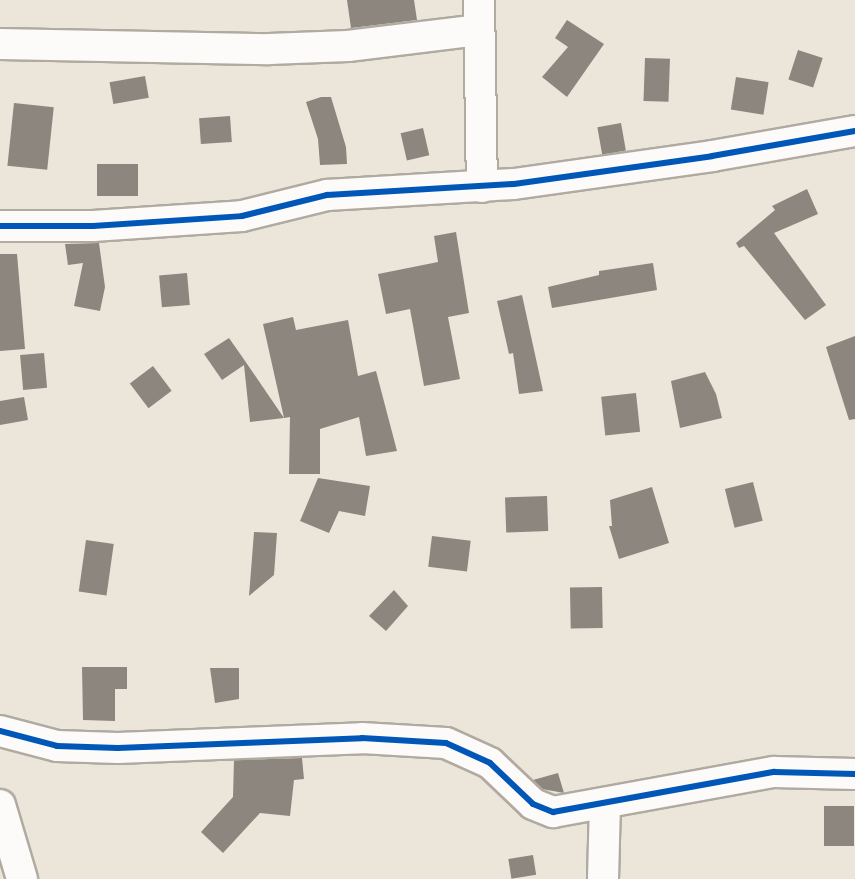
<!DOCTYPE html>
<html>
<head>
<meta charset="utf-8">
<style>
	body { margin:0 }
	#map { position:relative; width:855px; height:879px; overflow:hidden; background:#ece5da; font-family:"Nunito Sans",sans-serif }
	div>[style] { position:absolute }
	.building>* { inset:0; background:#8c867e; transform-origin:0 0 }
	.roads { filter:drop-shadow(2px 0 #b0aaa1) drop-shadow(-2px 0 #b0aaa1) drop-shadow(0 2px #b0aaa1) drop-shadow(0 -2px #b0aaa1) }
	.street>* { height:30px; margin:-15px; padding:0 15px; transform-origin:15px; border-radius:15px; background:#fcfbf9 }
	.cycleway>* { height:6px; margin:-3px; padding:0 3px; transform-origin:3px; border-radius:3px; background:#0057b8 }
	span { translate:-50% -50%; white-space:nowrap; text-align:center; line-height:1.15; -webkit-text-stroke:6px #fef4e4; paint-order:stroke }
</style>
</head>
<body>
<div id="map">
	<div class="building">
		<div style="clip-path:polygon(347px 0,414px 0,417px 20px,351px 28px)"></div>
		<div style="clip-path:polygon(567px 20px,604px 44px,567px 97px,542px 77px,568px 47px,555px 38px)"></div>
		<div style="left:798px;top:50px;width:26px;height:31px;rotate:18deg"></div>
		<div style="left:645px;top:58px;width:25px;height:43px;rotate:2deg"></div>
		<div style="left:145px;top:76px;width:22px;height:36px;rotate:80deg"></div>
		<div style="left:736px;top:77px;width:33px;height:33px;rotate:9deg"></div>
		<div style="clip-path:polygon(321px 97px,331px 97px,346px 147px,347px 164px,320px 165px,318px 139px,306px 102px)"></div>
		<div style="left:14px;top:103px;width:40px;height:63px;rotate:6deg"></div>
		<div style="left:230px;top:116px;width:26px;height:31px;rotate:86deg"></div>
		<div style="left:621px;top:123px;width:28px;height:24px;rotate:80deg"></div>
		<div style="left:423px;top:128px;width:28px;height:23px;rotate:77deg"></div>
		<div style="left:97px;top:164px;width:41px;height:32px"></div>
		<div style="clip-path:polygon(807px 189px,818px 214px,774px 233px,826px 305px,805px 320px,744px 246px,739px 248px,736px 243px,775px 210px,772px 206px)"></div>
		<div style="clip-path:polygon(456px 232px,469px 313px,448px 317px,460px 379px,424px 386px,410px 309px,386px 314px,378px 274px,438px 262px,434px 236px)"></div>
		<div style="clip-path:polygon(99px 243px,105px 287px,100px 311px,74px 306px,83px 263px,68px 265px,65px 244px)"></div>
		<div style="clip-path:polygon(0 254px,17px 254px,25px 349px,0 351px)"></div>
		<div style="clip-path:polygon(653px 263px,657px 290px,552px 308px,548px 287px,599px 275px,599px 271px)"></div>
		<div style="left:187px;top:273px;width:32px;height:28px;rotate:85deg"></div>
		<div style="clip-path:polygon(522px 295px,543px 391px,519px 394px,513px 353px,509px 354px,497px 301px)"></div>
		<div style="clip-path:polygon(293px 317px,296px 330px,348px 320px,358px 376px,376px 371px,397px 451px,366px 456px,359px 417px,320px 429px,320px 474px,289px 474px,290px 417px,284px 418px,263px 324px)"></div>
		<div style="clip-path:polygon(855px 336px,855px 419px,849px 420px,826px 347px)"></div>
		<div style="clip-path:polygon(229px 338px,243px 358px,284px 418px,250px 422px,244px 365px,222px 380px,204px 354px)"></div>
		<div style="left:44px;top:353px;width:35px;height:24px;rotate:85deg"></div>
		<div style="left:153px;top:366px;width:31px;height:29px;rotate:53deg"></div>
		<div style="clip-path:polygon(705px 372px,716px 394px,722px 418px,680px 428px,671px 381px)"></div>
		<div style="left:636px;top:393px;width:39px;height:35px;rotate:84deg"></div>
		<div style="clip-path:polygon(24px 397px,28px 420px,0 425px,0 401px)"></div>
		<div style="clip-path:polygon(318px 478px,370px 486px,365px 516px,339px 511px,329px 533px,300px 521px)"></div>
		<div style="left:753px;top:482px;width:40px;height:29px;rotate:76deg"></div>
		<div style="clip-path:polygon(652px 487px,669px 543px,619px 559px,609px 526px,612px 526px,610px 500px)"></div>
		<div style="left:547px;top:496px;width:35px;height:42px;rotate:88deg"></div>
		<div style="clip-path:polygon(254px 532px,277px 533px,274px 575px,249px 596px)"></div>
		<div style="left:432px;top:536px;width:39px;height:31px;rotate:7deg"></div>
		<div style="left:86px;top:540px;width:28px;height:52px;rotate:8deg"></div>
		<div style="left:602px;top:587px;width:41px;height:32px;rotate:89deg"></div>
		<div style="clip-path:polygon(394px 590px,408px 606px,386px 631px,369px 616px)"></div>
		<div style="clip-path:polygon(82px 667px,127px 667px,127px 689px,115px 689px,115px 721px,83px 720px)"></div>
		<div style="clip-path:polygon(210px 668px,239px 668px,239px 699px,215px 703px)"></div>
		<div style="clip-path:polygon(302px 758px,304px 779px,294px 780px,290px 816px,260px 813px,223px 853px,201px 832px,233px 797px,234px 760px)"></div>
		<div style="clip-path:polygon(558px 773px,564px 793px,542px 789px,533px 780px)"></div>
		<div style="left:824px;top:806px;width:30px;height:40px"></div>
		<div style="left:533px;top:855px;width:20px;height:25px;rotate:81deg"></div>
	</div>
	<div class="roads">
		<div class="street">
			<div style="left:479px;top:0;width:187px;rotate:89.1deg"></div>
			<div style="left:0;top:44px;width:269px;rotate:1.1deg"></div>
			<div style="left:269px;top:49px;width:79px;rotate:-2.2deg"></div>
			<div style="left:348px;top:46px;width:131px;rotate:-7deg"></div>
			<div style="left:0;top:226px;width:93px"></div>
			<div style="left:93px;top:226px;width:149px;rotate:-3.8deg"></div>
			<div style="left:242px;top:216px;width:88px;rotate:-13.9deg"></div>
			<div style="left:327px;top:195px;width:187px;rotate:-3.4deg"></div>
			<div style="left:514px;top:184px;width:200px;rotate:-8deg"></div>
			<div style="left:712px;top:156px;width:145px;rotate:-9.9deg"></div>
			<div style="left:0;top:731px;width:59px;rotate:14.7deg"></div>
			<div style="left:57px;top:746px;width:61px;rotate:1.9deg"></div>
			<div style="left:118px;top:748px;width:244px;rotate:-2.3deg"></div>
			<div style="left:362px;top:738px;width:84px;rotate:3.4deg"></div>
			<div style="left:446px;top:743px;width:48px;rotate:24.4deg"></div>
			<div style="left:490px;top:763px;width:59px;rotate:43.6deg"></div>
			<div style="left:533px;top:804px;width:22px;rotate:22deg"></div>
			<div style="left:553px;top:812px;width:225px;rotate:-10.3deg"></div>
			<div style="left:774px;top:772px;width:81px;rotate:1.4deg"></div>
			<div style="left:0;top:805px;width:77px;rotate:73.4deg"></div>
			<div style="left:603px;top:879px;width:74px;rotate:-88.5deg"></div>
		</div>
	</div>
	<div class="cycleway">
		<div style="left:0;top:226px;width:93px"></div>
		<div style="left:93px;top:226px;width:149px;rotate:-3.8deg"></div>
		<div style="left:242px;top:216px;width:88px;rotate:-13.9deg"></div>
		<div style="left:327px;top:195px;width:187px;rotate:-3.4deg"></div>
		<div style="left:514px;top:184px;width:200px;rotate:-8deg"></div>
		<div style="left:712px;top:156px;width:145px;rotate:-9.9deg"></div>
		<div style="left:0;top:731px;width:59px;rotate:14.7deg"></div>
		<div style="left:57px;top:746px;width:61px;rotate:1.9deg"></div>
		<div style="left:118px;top:748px;width:244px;rotate:-2.3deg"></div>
		<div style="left:362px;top:738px;width:84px;rotate:3.4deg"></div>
		<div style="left:446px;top:743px;width:48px;rotate:24.4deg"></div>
		<div style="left:490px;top:763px;width:59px;rotate:43.6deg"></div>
		<div style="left:533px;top:804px;width:22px;rotate:22deg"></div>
		<div style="left:553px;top:812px;width:225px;rotate:-10.3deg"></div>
		<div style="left:774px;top:772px;width:81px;rotate:1.4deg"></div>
	</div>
</div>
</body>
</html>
